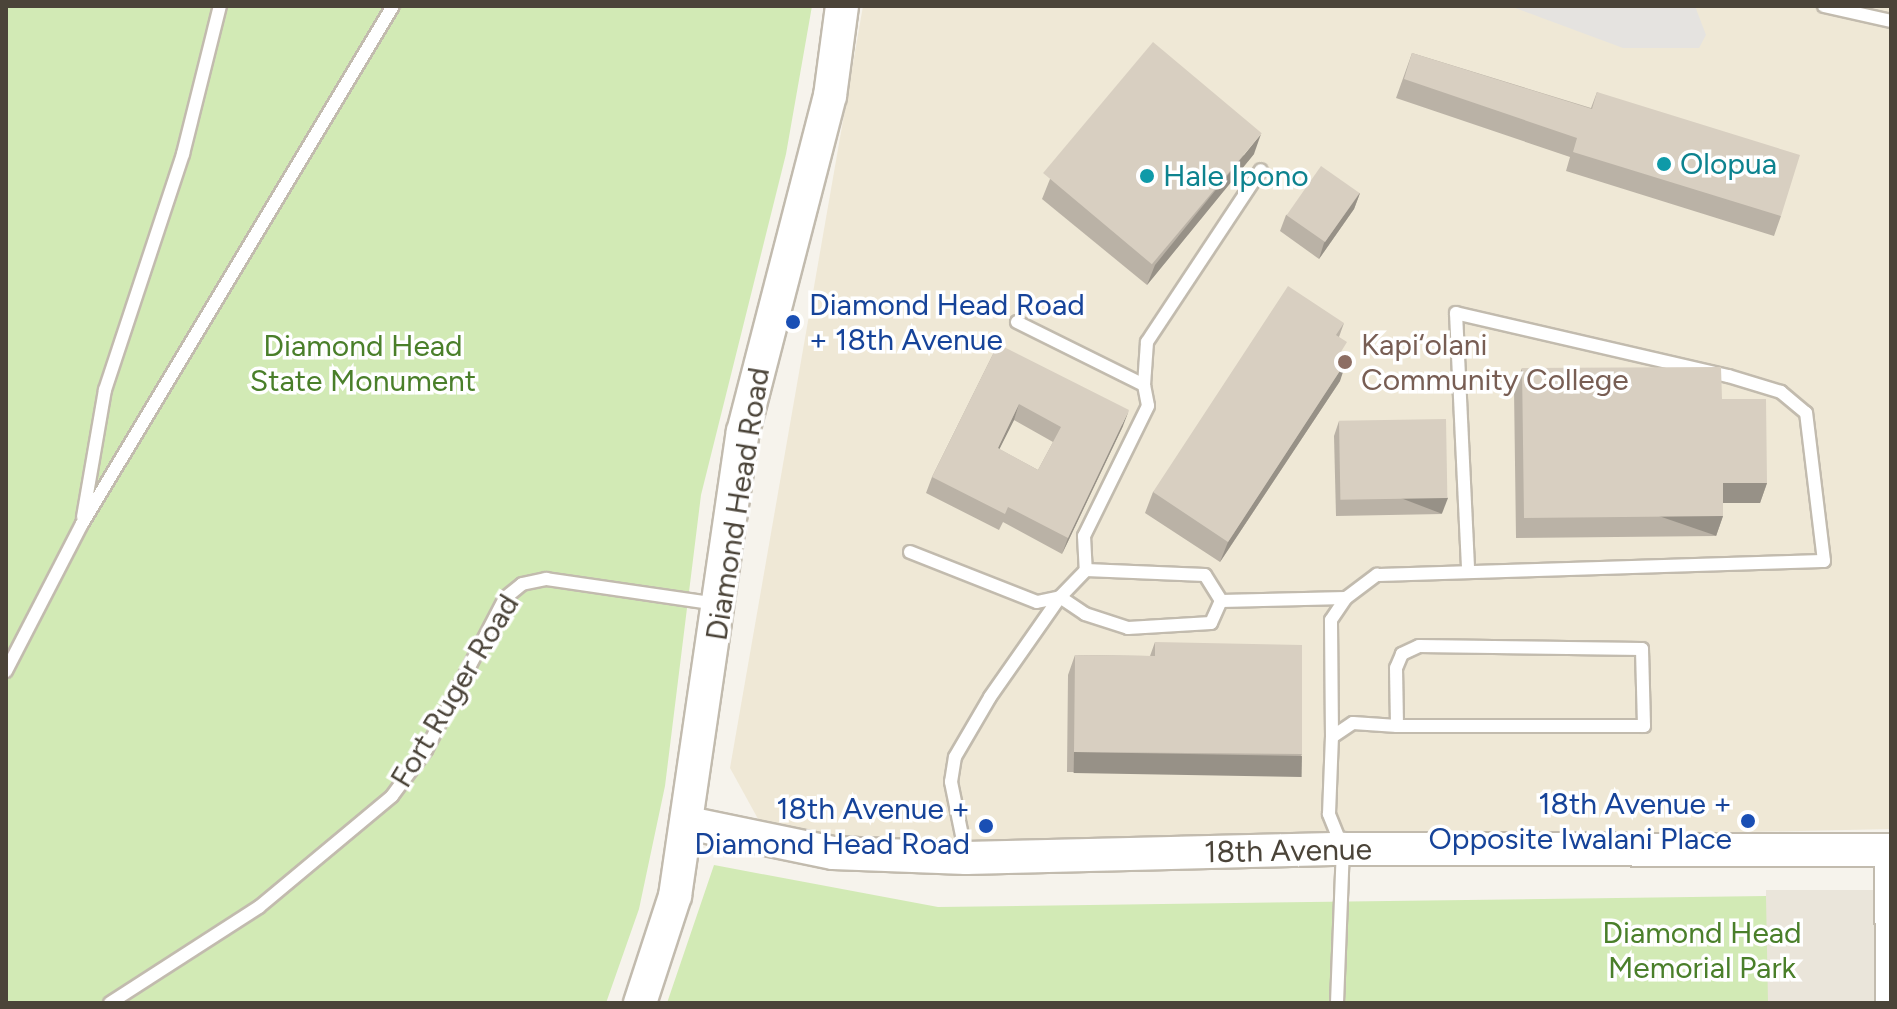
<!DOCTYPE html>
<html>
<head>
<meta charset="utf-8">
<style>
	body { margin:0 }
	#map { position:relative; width:1897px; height:1009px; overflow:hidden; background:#f6f3ec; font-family:Figtree,sans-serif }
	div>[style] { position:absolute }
	.residential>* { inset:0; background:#eae5da; transform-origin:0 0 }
	.education>* { inset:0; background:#efe8d6 }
	.green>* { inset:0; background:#d2eab5 }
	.parking>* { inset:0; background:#e5e3e0 }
	.roads { filter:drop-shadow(2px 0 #c2bbae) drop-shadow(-2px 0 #c2bbae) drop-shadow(0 2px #c2bbae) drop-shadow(0 -2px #c2bbae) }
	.service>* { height:12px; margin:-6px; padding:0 6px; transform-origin:6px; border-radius:6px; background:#fff }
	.minor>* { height:26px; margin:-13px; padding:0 13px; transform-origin:13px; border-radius:13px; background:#fff }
	.tertiary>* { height:32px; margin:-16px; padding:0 16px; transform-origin:16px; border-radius:16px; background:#fff }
	.wall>* { inset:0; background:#bab2a6 }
	.shaded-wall>* { inset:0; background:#979187; transform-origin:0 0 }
	.building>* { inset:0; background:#d8cfc1; transform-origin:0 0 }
	.dots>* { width:22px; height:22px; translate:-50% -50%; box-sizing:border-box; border:4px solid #fff; border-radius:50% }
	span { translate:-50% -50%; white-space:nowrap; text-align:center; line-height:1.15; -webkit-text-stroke:7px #fff; paint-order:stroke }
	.culture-label { font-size:30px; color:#0d838f }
	.left { translate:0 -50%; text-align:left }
	.transit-label { font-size:30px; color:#164399 }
	.right { translate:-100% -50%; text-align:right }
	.education-label { font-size:30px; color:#785e54 }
	.park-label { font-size:30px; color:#4a7f2a }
	.street-label { font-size:30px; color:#4b4439 }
	.frame { position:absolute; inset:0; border:8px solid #4b4439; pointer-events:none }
</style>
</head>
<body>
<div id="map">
	<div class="residential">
		<div style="left:1891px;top:890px;width:113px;height:125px;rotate:90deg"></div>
	</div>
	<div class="education">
		<div style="clip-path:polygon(863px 6px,1891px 6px,1891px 829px,849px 851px,763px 828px,730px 768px)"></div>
	</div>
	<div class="green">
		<div style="clip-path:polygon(6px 6px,812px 6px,786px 154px,701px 495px,665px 786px,639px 909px,606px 1003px,6px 1003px)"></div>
		<div style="clip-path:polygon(714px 865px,938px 907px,1766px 896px,1768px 1003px,667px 1003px)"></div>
	</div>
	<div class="parking">
		<div style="clip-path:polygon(1510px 6px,1695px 6px,1706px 35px,1699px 48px,1623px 48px)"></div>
	</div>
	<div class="roads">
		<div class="service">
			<div style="left:1824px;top:6px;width:69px;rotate:12.6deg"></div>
			<div style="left:1017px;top:322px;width:142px;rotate:26.4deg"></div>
			<div style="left:1144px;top:385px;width:21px;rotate:79deg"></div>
			<div style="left:1148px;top:406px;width:145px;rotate:116.2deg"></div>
			<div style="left:1084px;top:536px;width:34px;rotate:87deg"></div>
			<div style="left:1086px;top:570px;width:119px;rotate:2.4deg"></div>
			<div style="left:1205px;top:575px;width:31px;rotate:58deg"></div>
			<div style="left:1221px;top:601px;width:125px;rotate:-1.4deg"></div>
			<div style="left:1144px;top:385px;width:43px;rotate:-86deg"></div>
			<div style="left:1147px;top:342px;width:206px;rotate:-56.5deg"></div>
			<div style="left:83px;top:517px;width:129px;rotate:-80.2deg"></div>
			<div style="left:105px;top:390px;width:249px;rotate:-71.7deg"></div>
			<div style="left:183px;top:154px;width:153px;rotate:-76deg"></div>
			<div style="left:910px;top:552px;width:136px;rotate:21.5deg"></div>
			<div style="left:1037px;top:602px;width:24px;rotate:-12deg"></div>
			<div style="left:1060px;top:597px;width:30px;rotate:34deg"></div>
			<div style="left:1085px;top:614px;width:45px;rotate:18deg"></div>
			<div style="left:1128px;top:628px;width:83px;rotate:-3.4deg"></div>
			<div style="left:1211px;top:623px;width:24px;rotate:-66deg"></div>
			<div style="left:6px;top:671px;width:165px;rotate:-62.7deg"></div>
			<div style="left:82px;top:524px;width:604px;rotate:-59.02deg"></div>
			<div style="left:1332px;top:737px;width:117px;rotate:-90.5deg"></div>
			<div style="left:1331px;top:620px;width:27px;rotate:-56deg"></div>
			<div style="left:1346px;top:598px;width:39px;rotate:-37deg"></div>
			<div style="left:1377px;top:575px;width:447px;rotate:-1.8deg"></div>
			<div style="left:1824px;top:561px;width:149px;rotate:-96.9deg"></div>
			<div style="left:1806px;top:413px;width:33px;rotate:-140deg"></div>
			<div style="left:1781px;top:392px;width:55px;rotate:-163.2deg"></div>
			<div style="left:1728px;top:376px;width:279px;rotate:-167deg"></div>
			<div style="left:1456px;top:313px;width:256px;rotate:87.3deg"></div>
			<div style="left:966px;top:855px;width:75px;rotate:-101.6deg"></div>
			<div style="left:951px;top:782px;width:25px;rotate:-81deg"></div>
			<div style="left:955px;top:757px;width:69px;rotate:-59.7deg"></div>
			<div style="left:990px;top:697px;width:122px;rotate:-55deg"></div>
			<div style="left:1060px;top:597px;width:37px;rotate:-46deg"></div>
			<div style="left:110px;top:1003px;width:177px;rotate:-32.8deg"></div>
			<div style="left:259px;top:907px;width:173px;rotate:-39.8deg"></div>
			<div style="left:392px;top:796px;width:57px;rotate:-53.5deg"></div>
			<div style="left:426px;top:750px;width:171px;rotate:-62.5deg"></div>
			<div style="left:505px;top:598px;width:22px;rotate:-39deg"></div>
			<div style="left:522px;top:584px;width:25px;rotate:-12deg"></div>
			<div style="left:546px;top:579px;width:174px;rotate:8.3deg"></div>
			<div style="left:1337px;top:1003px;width:154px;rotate:-87.8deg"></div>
			<div style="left:1343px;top:849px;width:38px;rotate:-112deg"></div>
			<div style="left:1329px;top:814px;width:77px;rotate:-87.8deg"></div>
			<div style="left:1332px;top:737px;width:25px;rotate:-34deg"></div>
			<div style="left:1353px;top:723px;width:44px;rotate:3.9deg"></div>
			<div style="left:1397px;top:726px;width:247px"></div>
			<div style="left:1644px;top:726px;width:77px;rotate:-91.5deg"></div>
			<div style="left:1642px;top:649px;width:223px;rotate:-179.2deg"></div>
			<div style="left:1419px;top:646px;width:19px;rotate:155deg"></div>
			<div style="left:1402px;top:654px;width:15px;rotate:113deg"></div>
			<div style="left:1396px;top:668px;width:58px;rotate:89deg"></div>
		</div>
		<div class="minor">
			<div style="left:1888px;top:850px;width:153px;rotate:89.6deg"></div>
		</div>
		<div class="tertiary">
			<div style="left:688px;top:823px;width:148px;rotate:11.7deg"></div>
			<div style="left:833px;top:853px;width:133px;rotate:2.2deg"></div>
			<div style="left:966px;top:858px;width:377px;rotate:-1.4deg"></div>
			<div style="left:1343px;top:849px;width:548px;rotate:0.1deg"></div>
			<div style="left:640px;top:1003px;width:113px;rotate:-71.9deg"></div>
			<div style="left:675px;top:896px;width:469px;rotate:-81.7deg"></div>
			<div style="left:743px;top:432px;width:347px;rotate:-75.5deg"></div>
			<div style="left:830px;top:96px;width:91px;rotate:-82.4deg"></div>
		</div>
	</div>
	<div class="wall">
		<div style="clip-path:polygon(1412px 53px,1591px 108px,1597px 92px,1781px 216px,1774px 236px,1566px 171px,1570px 157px,1396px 98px)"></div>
		<div style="clip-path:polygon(1254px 154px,1147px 285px,1042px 199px,1050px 179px)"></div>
		<div style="clip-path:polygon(1360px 193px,1354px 209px,1319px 259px,1280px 231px,1286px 215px)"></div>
		<div style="clip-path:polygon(1344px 323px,1339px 337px,1342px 357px,1340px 381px,1220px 562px,1145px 513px,1153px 492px)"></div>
		<div style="clip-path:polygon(evenodd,998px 344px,1123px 426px,1062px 554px,1003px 522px,999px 530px,926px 493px,932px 477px,998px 344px,1014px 420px,1053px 442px,1038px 470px,999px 449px,1014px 420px)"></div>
		<div style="clip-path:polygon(1522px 368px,1722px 399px,1767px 483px,1760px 503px,1723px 503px,1723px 516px,1716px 536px,1516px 538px,1514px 389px)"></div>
		<div style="clip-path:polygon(1339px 421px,1442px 514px,1336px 516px,1334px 436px)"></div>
		<div style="clip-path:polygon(1155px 642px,1302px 754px,1295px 774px,1067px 772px,1068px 675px,1075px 655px,1150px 656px)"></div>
	</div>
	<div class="shaded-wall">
		<div style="clip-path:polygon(1261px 134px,1254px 154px,1147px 285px,1155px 265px)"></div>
		<div style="clip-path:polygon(1360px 193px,1354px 209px,1319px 259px,1324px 243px)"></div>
		<div style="clip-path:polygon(1347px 360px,1340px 381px,1220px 562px,1228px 542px)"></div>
		<div style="clip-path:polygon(1019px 404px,1014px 420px,992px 464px,998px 448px)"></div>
		<div style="clip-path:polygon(1129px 410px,1123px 426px,1062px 554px,1068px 538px)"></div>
		<div style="clip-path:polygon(1723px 483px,1767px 483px,1760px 503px,1716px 503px)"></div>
		<div style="left:1448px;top:498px;width:17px;height:106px;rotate:111deg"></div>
		<div style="left:1723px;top:516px;width:21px;height:199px;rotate:109deg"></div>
		<div style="left:1074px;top:752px;width:228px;height:21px;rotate:1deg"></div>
	</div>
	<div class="building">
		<div style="left:1153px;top:42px;width:142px;height:171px;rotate:40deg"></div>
		<div style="clip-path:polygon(1412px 53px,1592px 109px,1597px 92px,1800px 155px,1781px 216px,1573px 152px,1577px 138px,1404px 79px)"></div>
		<div style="left:1321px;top:166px;width:47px;height:60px;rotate:35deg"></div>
		<div style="clip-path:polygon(1288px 286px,1344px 323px,1336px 335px,1347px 342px,1339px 355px,1347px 360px,1228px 542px,1153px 492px)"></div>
		<div style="clip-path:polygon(evenodd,998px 344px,1129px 410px,1068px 538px,1008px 507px,1005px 514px,932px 477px,998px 344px,1019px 404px,1061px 427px,1038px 470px,998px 448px,1019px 404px)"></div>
		<div style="clip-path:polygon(1721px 367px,1722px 399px,1766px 399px,1767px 483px,1723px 483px,1723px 516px,1524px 518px,1522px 368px)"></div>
		<div style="left:1446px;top:419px;width:79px;height:107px;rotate:89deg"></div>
		<div style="clip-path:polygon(1155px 642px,1302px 645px,1302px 754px,1074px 752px,1075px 655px,1155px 656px)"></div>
	</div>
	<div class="dots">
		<div style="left:1664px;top:164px;background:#0f9aa8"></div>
		<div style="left:1147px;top:176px;background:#0f9aa8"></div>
		<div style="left:793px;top:322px;background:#1a4fb4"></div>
		<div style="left:1345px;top:362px;background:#8d6e63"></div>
		<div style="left:1748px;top:821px;background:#1a4fb4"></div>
		<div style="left:986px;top:826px;background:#1a4fb4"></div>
	</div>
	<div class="culture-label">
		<span class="left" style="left:1680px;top:164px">Olopua</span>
		<span class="left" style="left:1163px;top:176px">Hale Ipono</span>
	</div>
	<div class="transit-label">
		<span class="left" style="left:809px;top:322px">Diamond Head Road<br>+ 18th Avenue</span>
		<span class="right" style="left:1732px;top:821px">18th Avenue +<br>Opposite Iwalani Place</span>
		<span class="right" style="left:970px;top:826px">18th Avenue +<br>Diamond Head Road</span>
	</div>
	<div class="education-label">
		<span class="left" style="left:1361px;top:362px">Kapi‘olani<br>Community College</span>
	</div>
	<div class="park-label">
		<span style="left:363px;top:363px">Diamond Head<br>State Monument</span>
		<span style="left:1702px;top:950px">Diamond Head<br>Memorial Park</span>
	</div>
	<div class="street-label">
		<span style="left:738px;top:504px;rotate:-81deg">Diamond Head Road</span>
		<span style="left:455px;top:691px;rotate:-59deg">Fort Ruger Road</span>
		<span style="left:1288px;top:851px;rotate:-1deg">18th Avenue</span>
	</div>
	<div class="frame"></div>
</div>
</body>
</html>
